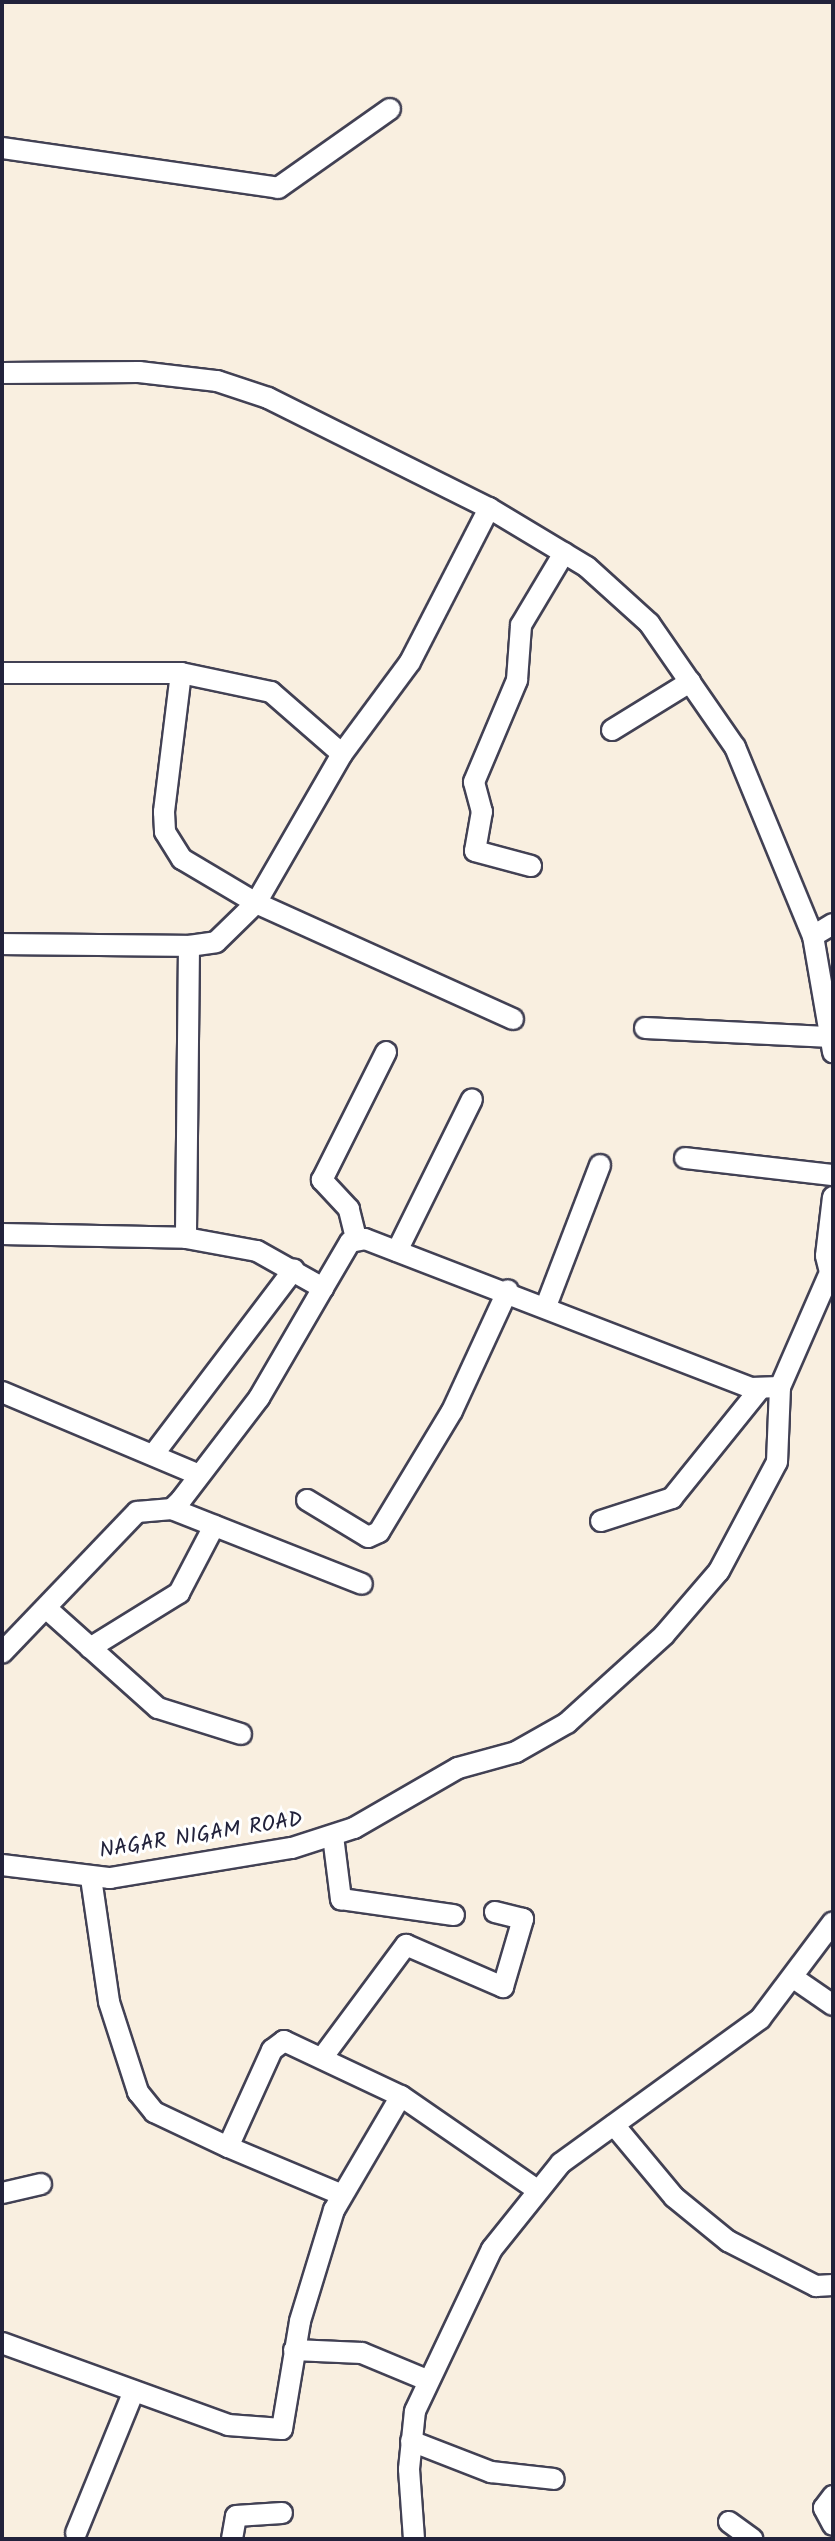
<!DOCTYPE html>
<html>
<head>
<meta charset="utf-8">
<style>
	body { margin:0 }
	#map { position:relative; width:835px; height:2541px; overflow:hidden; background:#f9efe0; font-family:Kalam,sans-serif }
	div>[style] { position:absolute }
	.roads { filter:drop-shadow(2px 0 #424154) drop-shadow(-2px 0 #424154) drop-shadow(0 2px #424154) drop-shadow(0 -2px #424154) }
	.minor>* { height:20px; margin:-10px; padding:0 10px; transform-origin:10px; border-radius:10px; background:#fff }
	span { translate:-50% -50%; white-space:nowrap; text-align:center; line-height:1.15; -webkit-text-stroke:6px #fff; paint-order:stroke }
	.street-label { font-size:22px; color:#22223b }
	.frame { position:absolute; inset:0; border:4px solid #22223b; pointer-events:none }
</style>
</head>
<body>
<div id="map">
	<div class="roads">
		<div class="minor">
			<div style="left:2px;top:148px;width:279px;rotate:8.2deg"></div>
			<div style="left:278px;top:188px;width:137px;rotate:-35.2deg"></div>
			<div style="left:2px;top:373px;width:137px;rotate:-0.4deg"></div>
			<div style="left:139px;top:372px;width:79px;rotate:6.6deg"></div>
			<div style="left:217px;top:381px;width:54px;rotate:18.4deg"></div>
			<div style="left:268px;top:398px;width:247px;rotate:26.5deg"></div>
			<div style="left:489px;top:508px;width:114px;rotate:31deg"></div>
			<div style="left:587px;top:567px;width:84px;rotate:42.1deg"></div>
			<div style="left:649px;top:623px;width:151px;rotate:55.3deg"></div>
			<div style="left:735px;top:747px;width:204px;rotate:67.6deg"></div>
			<div style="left:813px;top:936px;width:118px;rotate:80.2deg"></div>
			<div style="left:2px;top:673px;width:179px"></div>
			<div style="left:181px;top:673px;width:140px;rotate:97deg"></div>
			<div style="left:164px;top:812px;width:20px;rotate:87deg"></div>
			<div style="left:165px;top:832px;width:32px;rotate:58deg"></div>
			<div style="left:182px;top:859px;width:86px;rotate:30.7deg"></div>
			<div style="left:256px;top:903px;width:282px;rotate:24.3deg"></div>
			<div style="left:181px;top:673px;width:92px;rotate:11.9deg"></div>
			<div style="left:271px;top:692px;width:94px;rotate:41.1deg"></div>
			<div style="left:612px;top:730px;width:92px;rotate:-31.6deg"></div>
			<div style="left:531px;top:866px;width:58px;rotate:-165deg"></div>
			<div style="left:475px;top:851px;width:40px;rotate:-80deg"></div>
			<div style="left:482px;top:812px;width:31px;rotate:-105deg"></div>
			<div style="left:474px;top:782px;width:111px;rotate:-67.1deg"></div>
			<div style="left:517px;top:680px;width:55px;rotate:-85.8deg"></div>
			<div style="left:521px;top:625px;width:84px;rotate:-59.2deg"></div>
			<div style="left:813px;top:936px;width:23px;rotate:-31deg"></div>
			<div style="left:2px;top:944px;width:187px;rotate:0.6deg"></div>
			<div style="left:189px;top:946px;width:292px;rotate:90.6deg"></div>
			<div style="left:189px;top:946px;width:27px;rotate:-8deg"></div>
			<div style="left:216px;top:942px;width:56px;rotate:-44.3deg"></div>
			<div style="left:256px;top:903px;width:172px;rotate:-60deg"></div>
			<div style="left:342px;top:754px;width:114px;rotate:-53.5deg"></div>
			<div style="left:410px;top:662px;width:173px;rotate:-62.8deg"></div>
			<div style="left:645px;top:1028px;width:187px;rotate:2.8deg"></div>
			<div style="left:685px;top:1158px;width:149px;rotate:6.6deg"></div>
			<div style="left:833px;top:1197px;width:59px;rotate:96.8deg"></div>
			<div style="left:826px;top:1256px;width:29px;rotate:76deg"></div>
			<div style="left:2px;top:1234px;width:184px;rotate:1.2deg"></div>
			<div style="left:186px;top:1238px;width:72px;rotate:10.4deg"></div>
			<div style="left:257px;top:1251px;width:76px;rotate:29.3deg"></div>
			<div style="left:323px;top:1288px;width:127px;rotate:120.2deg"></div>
			<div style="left:259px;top:1398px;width:128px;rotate:127.4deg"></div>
			<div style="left:181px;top:1500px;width:13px;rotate:135deg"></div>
			<div style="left:172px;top:1509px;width:35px;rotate:175deg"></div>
			<div style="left:137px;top:1512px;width:195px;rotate:133.8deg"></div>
			<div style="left:356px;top:1238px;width:30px;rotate:-104deg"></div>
			<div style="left:349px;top:1209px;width:40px;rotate:-133deg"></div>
			<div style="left:322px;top:1180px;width:143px;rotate:-63.4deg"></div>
			<div style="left:397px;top:1251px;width:169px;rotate:-63.7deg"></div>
			<div style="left:323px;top:1288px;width:53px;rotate:-59.6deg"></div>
			<div style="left:350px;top:1242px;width:15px;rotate:-11deg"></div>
			<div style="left:365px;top:1239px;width:414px;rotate:21.1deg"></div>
			<div style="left:751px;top:1388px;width:29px;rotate:-2deg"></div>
			<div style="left:546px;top:1306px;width:151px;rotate:-69deg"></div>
			<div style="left:2px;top:1392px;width:214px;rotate:22.8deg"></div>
			<div style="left:153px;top:1455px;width:233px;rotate:-52.8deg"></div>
			<div style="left:307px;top:1500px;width:71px;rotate:31.2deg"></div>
			<div style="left:368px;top:1537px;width:12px;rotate:-24deg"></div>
			<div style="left:379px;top:1532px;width:141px;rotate:-58.9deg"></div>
			<div style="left:452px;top:1411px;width:133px;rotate:-65.2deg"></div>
			<div style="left:172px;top:1509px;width:204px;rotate:21.5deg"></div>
			<div style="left:601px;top:1521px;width:75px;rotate:-17.9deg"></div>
			<div style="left:672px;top:1498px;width:139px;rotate:-51.1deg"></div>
			<div style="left:46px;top:1608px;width:150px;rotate:41.8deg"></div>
			<div style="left:158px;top:1708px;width:87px;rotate:17.4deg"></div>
			<div style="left:90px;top:1648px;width:105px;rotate:-31.7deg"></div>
			<div style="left:179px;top:1593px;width:76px;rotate:-62.4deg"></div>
			<div style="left:333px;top:1836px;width:64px;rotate:82.8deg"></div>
			<div style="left:341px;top:1899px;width:114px;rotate:8.1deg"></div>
			<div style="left:2px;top:1865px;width:109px;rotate:6.9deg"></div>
			<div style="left:110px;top:1878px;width:184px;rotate:-9.4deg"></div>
			<div style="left:292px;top:1848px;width:65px;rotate:-17.9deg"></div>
			<div style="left:354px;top:1828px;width:120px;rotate:-30deg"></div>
			<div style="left:458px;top:1768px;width:60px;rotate:-15.4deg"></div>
			<div style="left:516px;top:1752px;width:59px;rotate:-29.6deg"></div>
			<div style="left:567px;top:1723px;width:131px;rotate:-42.2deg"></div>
			<div style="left:664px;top:1635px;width:84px;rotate:-49.3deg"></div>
			<div style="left:719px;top:1571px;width:123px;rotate:-62deg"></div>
			<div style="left:777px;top:1462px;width:75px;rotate:-87.7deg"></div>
			<div style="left:780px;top:1387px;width:120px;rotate:-66.4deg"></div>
			<div style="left:91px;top:1878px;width:125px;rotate:81.7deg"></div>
			<div style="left:109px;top:2002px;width:95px;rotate:72.1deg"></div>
			<div style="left:138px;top:2092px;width:26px;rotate:51deg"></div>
			<div style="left:154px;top:2112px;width:82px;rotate:25.3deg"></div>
			<div style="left:795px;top:1979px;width:46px;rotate:34.4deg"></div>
			<div style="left:322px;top:2058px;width:141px;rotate:-53.4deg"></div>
			<div style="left:406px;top:1945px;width:106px;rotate:23.4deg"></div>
			<div style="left:503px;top:1987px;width:71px;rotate:-73.6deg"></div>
			<div style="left:523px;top:1919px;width:29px;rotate:-166deg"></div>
			<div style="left:614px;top:2125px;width:94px;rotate:50.2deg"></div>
			<div style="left:674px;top:2197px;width:70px;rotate:39.2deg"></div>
			<div style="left:728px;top:2241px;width:99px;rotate:27.1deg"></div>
			<div style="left:816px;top:2286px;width:17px;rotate:-3deg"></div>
			<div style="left:2px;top:2193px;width:40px;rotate:-13deg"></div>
			<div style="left:340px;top:2194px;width:121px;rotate:-157.2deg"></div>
			<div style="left:228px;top:2147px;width:107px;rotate:-65.6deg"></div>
			<div style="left:272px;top:2050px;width:15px;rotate:-37deg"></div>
			<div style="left:284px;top:2041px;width:129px;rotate:25.2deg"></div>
			<div style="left:401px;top:2096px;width:164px;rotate:34.6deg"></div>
			<div style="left:2px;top:2343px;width:240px;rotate:19.9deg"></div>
			<div style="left:228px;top:2425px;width:54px;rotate:4.2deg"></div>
			<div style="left:282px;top:2429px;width:109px;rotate:-80.5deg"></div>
			<div style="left:300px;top:2321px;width:116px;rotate:-73deg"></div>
			<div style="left:334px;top:2210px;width:132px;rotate:-59.6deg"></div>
			<div style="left:294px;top:2350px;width:68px;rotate:2.5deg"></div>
			<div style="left:362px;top:2353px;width:70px;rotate:22.6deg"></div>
			<div style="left:411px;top:2441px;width:86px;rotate:21.2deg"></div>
			<div style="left:491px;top:2472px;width:63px;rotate:6.3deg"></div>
			<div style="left:833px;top:2496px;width:15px;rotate:127deg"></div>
			<div style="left:824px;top:2508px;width:19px;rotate:62deg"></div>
			<div style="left:729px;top:2522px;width:29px;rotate:36deg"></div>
			<div style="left:76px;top:2533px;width:153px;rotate:-67.8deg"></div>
			<div style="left:232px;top:2539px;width:23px;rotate:-80deg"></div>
			<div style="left:236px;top:2516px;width:46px;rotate:-3.7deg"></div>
			<div style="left:414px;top:2539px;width:70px;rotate:-94.1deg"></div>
			<div style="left:409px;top:2469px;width:58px;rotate:-84.1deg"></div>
			<div style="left:415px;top:2411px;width:179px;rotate:-64.6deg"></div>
			<div style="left:492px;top:2249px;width:110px;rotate:-51.3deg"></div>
			<div style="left:561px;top:2163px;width:246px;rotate:-35.9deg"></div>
			<div style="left:760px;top:2019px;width:121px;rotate:-53deg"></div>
		</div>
	</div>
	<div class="street-label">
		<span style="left:201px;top:1836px;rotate:-9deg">NAGAR NIGAM ROAD</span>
	</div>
	<div class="frame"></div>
</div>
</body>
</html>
